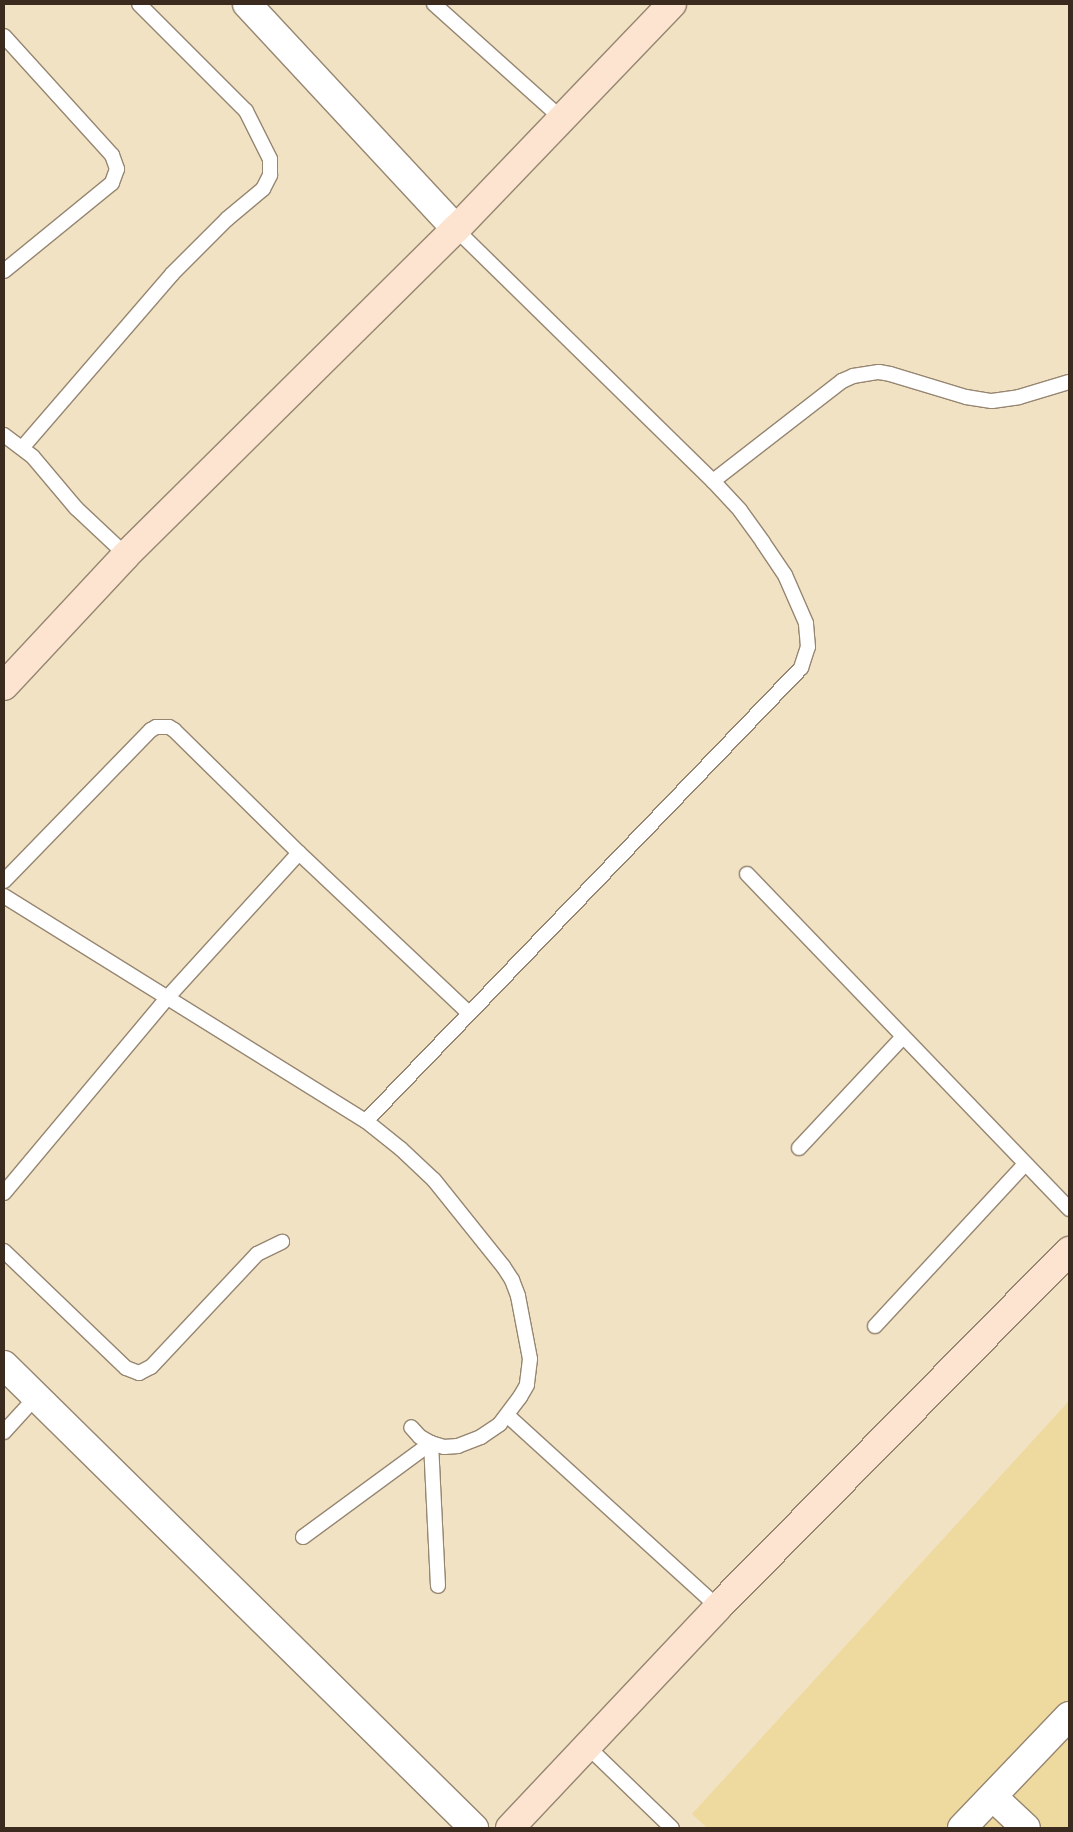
<!DOCTYPE html>
<html>
<head>
<meta charset="utf-8">
<style>
	body { margin:0 }
	#map { position:relative; width:1073px; height:1832px; overflow:hidden; background:#f1e2c4; font-family:Delius,sans-serif }
	div>[style] { position:absolute }
	.sand>* { inset:0; background:#eeda9e }
	.roads { filter:drop-shadow(1px 0 #968671) drop-shadow(-1px 0 #968671) drop-shadow(0 1px #968671) drop-shadow(0 -1px #968671) }
	.lane>* { height:14px; margin:-7px; padding:0 7px; transform-origin:7px; border-radius:7px; background:#fff }
	.street>* { height:28px; margin:-14px; padding:0 14px; transform-origin:14px; border-radius:14px; background:#fff }
	.secondary>* { height:28px; margin:-14px; padding:0 14px; transform-origin:14px; border-radius:14px; background:#fde4d0 }
	span { translate:-50% -50%; white-space:nowrap; text-align:center; line-height:1.15; -webkit-text-stroke:5px #fcf5e5; paint-order:stroke }
	.frame { position:absolute; inset:0; border:5px solid #3b2a1e; pointer-events:none }
</style>
</head>
<body>
<div id="map">
	<div class="sand">
		<div style="clip-path:polygon(1069px 1401px,1069px 1828px,707px 1828px,692px 1814px)"></div>
	</div>
	<div class="roads">
		<div class="lane">
			<div style="left:434px;top:4px;width:171px;rotate:41.9deg"></div>
			<div style="left:4px;top:36px;width:161px;rotate:47.8deg"></div>
			<div style="left:112px;top:155px;width:15px;rotate:70deg"></div>
			<div style="left:117px;top:169px;width:15px;rotate:110deg"></div>
			<div style="left:112px;top:183px;width:139px;rotate:140.8deg"></div>
			<div style="left:4px;top:435px;width:36px;rotate:37deg"></div>
			<div style="left:33px;top:457px;width:67px;rotate:49.9deg"></div>
			<div style="left:76px;top:508px;width:69px;rotate:43.2deg"></div>
			<div style="left:22px;top:448px;width:230px;rotate:-49.2deg"></div>
			<div style="left:172px;top:274px;width:78px;rotate:-45deg"></div>
			<div style="left:227px;top:219px;width:47px;rotate:-39.8deg"></div>
			<div style="left:263px;top:189px;width:16px;rotate:-63deg"></div>
			<div style="left:270px;top:175px;width:16px;rotate:-90deg"></div>
			<div style="left:270px;top:159px;width:54px;rotate:-116.6deg"></div>
			<div style="left:246px;top:111px;width:151px;rotate:-135deg"></div>
			<div style="left:713px;top:481px;width:163px;rotate:-37.8deg"></div>
			<div style="left:842px;top:381px;width:12px;rotate:-24deg"></div>
			<div style="left:853px;top:376px;width:26px;rotate:-9deg"></div>
			<div style="left:879px;top:372px;width:11px;rotate:10deg"></div>
			<div style="left:890px;top:374px;width:79px;rotate:16.8deg"></div>
			<div style="left:966px;top:397px;width:26px;rotate:9deg"></div>
			<div style="left:992px;top:401px;width:27px;rotate:-8deg"></div>
			<div style="left:1019px;top:397px;width:52px;rotate:-16.7deg"></div>
			<div style="left:747px;top:874px;width:465px;rotate:46.1deg"></div>
			<div style="left:4px;top:881px;width:211px;rotate:-45.8deg"></div>
			<div style="left:151px;top:730px;width:6px;rotate:-31deg"></div>
			<div style="left:156px;top:727px;width:13px"></div>
			<div style="left:169px;top:727px;width:6px;rotate:31deg"></div>
			<div style="left:174px;top:730px;width:175px;rotate:44.5deg"></div>
			<div style="left:299px;top:853px;width:233px;rotate:43.3deg"></div>
			<div style="left:4px;top:896px;width:426px;rotate:31.9deg"></div>
			<div style="left:366px;top:1121px;width:45px;rotate:38.7deg"></div>
			<div style="left:401px;top:1149px;width:45px;rotate:43.2deg"></div>
			<div style="left:434px;top:1180px;width:110px;rotate:51.3deg"></div>
			<div style="left:503px;top:1266px;width:17px;rotate:57deg"></div>
			<div style="left:512px;top:1280px;width:17px;rotate:69deg"></div>
			<div style="left:518px;top:1296px;width:64px;rotate:79.2deg"></div>
			<div style="left:530px;top:1359px;width:26px;rotate:97deg"></div>
			<div style="left:527px;top:1385px;width:14px;rotate:120deg"></div>
			<div style="left:520px;top:1397px;width:34px;rotate:127deg"></div>
			<div style="left:500px;top:1424px;width:23px;rotate:146deg"></div>
			<div style="left:481px;top:1437px;width:25px;rotate:159deg"></div>
			<div style="left:458px;top:1446px;width:14px;rotate:176deg"></div>
			<div style="left:444px;top:1447px;width:14px;rotate:-163deg"></div>
			<div style="left:431px;top:1443px;width:13px;rotate:-151deg"></div>
			<div style="left:420px;top:1437px;width:13px;rotate:-132deg"></div>
			<div style="left:366px;top:1121px;width:628px;rotate:-46.16deg"></div>
			<div style="left:801px;top:668px;width:22px;rotate:-72deg"></div>
			<div style="left:808px;top:647px;width:24px;rotate:-95deg"></div>
			<div style="left:806px;top:623px;width:52px;rotate:-113.6deg"></div>
			<div style="left:785px;top:575px;width:40px;rotate:-124deg"></div>
			<div style="left:763px;top:542px;width:39px;rotate:-126deg"></div>
			<div style="left:740px;top:510px;width:40px;rotate:-133deg"></div>
			<div style="left:713px;top:481px;width:360px;rotate:-135.6deg"></div>
			<div style="left:799px;top:1148px;width:152px;rotate:-46.9deg"></div>
			<div style="left:4px;top:1193px;width:254px;rotate:-50.1deg"></div>
			<div style="left:167px;top:998px;width:196px;rotate:-47.7deg"></div>
			<div style="left:4px;top:1251px;width:169px;rotate:43.8deg"></div>
			<div style="left:126px;top:1368px;width:14px;rotate:21deg"></div>
			<div style="left:139px;top:1373px;width:13px;rotate:-27deg"></div>
			<div style="left:151px;top:1367px;width:155px;rotate:-46.8deg"></div>
			<div style="left:257px;top:1254px;width:28px;rotate:-26deg"></div>
			<div style="left:875px;top:1326px;width:221px;rotate:-47.2deg"></div>
			<div style="left:508px;top:1416px;width:284px;rotate:42.3deg"></div>
			<div style="left:4px;top:1432px;width:47px;rotate:-47.6deg"></div>
			<div style="left:431px;top:1443px;width:143px;rotate:87.2deg"></div>
			<div style="left:303px;top:1537px;width:159px;rotate:-36.3deg"></div>
			<div style="left:587px;top:1746px;width:118px;rotate:44deg"></div>
		</div>
		<div class="street">
			<div style="left:247px;top:4px;width:307px;rotate:47.1deg"></div>
			<div style="left:4px;top:1365px;width:660px;rotate:44.57deg"></div>
			<div style="left:993px;top:1797px;width:45px;rotate:43.2deg"></div>
			<div style="left:962px;top:1828px;width:155px;rotate:-46.3deg"></div>
		</div>
		<div class="secondary">
			<div style="left:4px;top:686px;width:179px;rotate:-47deg"></div>
			<div style="left:126px;top:555px;width:464px;rotate:-44.7deg"></div>
			<div style="left:456px;top:229px;width:312px;rotate:-46.2deg"></div>
			<div style="left:510px;top:1828px;width:303px;rotate:-46.7deg"></div>
			<div style="left:718px;top:1607px;width:500px;rotate:-45.4deg"></div>
		</div>
	</div>
	<div class="frame"></div>
</div>
</body>
</html>
